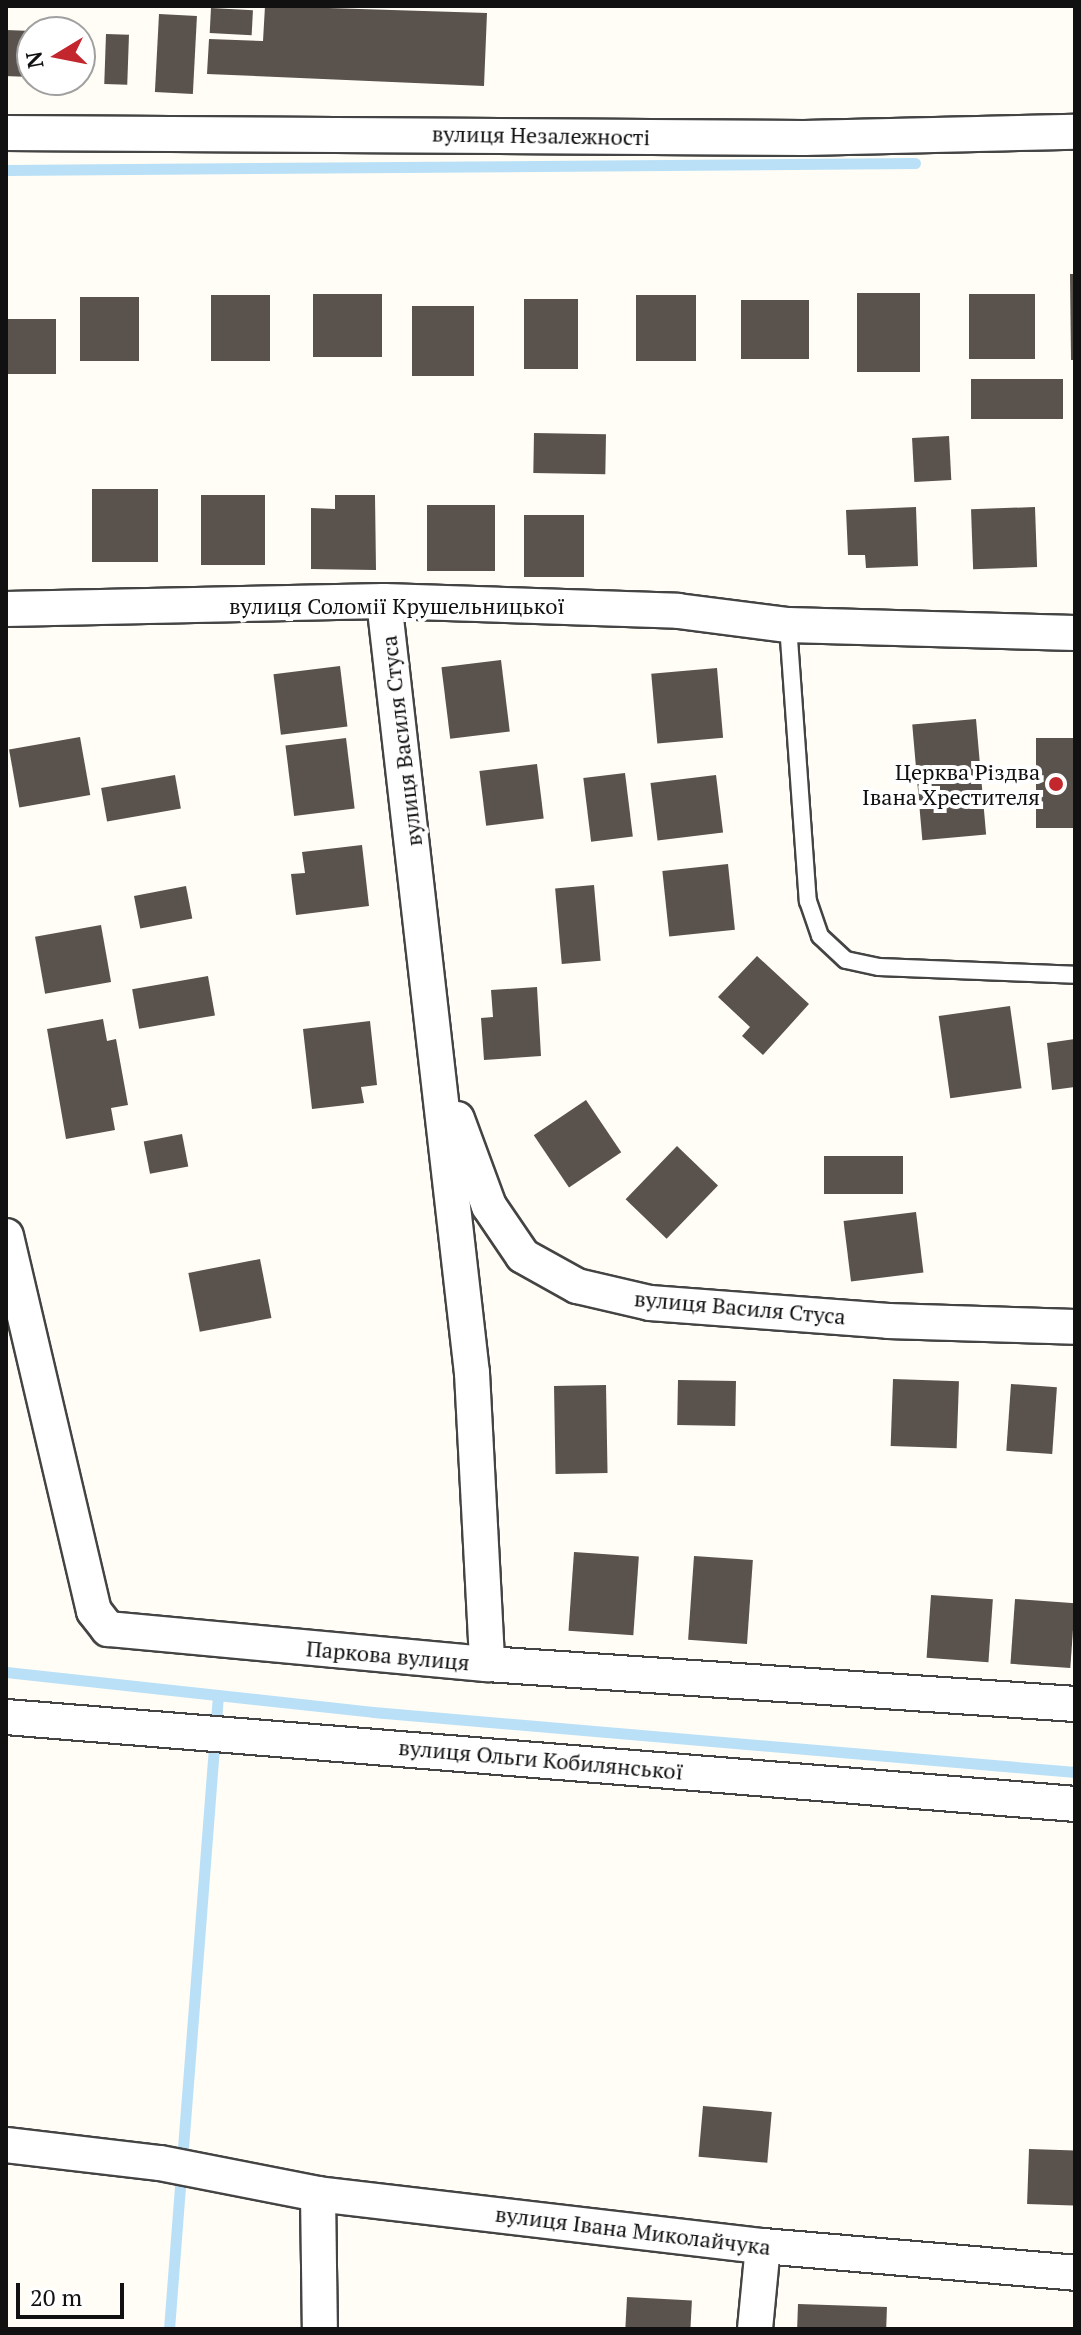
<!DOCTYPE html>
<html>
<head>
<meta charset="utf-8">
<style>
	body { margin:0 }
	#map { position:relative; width:1081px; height:2335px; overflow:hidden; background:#fffdf5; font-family:"PT Serif",serif }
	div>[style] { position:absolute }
	.stream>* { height:11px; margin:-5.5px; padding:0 5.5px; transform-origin:5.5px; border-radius:5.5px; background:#b9e0f7 }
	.building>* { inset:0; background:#5a524d; transform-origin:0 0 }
	.roads { filter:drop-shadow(2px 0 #444) drop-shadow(-2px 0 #444) drop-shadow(0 2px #444) drop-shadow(0 -2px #444) }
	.lane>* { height:16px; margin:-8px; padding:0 8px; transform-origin:8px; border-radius:8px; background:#fff }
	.street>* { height:34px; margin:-17px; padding:0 17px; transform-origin:17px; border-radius:17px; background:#fff }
	.dots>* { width:22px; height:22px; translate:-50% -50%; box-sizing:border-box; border:4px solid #fff; border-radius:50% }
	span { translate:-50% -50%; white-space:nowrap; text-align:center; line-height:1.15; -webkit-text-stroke:8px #fff; paint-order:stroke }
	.street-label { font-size:22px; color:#111 }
	.poi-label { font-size:22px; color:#111 }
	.right { translate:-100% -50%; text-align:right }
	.frame { position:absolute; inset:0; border:8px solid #111; pointer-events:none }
	.north { position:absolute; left:16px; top:16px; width:80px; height:80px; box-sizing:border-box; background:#fff; border:2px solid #a0a0a0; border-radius:50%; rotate:260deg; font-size:22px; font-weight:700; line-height:32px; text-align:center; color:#111 }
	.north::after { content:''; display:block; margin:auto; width:28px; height:36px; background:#c4262e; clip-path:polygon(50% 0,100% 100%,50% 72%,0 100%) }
	.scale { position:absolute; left:16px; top:2283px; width:108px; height:36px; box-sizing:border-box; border:4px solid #111; border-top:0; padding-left:10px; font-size:24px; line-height:28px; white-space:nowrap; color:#111; -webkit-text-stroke:6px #fff; paint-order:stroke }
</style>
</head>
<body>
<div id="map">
	<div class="stream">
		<div style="left:6px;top:170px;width:909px;rotate:-0.44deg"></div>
		<div style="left:6px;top:1672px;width:369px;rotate:6.2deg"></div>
		<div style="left:373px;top:1712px;width:705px;rotate:4.89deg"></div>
		<div style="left:169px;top:2329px;width:636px;rotate:-85.58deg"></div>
	</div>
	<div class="building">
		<div style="clip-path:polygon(265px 6px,487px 13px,484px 86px,207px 74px,209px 39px,263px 41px)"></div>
		<div style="left:211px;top:8px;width:42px;height:25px;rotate:3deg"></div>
		<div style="left:159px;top:14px;width:38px;height:78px;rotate:3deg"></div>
		<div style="left:6px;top:30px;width:26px;height:46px;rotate:2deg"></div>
		<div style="left:106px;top:34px;width:23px;height:50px;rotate:2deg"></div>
		<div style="clip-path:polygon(1070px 274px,1075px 274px,1075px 360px,1071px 360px)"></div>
		<div style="left:857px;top:293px;width:63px;height:79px"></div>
		<div style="left:313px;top:294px;width:69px;height:63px"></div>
		<div style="left:1035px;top:294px;width:65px;height:66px;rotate:90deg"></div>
		<div style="left:211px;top:295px;width:59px;height:66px"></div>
		<div style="left:636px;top:295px;width:60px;height:66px"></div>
		<div style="left:80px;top:297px;width:59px;height:64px"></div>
		<div style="left:524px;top:299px;width:54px;height:70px"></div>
		<div style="left:741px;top:300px;width:68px;height:59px"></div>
		<div style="left:412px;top:306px;width:62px;height:70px"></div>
		<div style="left:6px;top:319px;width:50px;height:55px"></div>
		<div style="left:971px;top:379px;width:92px;height:40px"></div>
		<div style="left:534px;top:433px;width:72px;height:40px;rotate:1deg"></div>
		<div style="left:949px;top:436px;width:44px;height:37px;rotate:87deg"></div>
		<div style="left:92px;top:489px;width:66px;height:73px"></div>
		<div style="left:201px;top:495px;width:64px;height:70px"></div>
		<div style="clip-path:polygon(335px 495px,375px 495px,376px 570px,311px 569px,311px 508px,335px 509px)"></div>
		<div style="left:427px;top:505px;width:68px;height:66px"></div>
		<div style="clip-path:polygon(916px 507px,918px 566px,866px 568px,865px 555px,848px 555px,846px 510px)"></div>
		<div style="left:1035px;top:507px;width:60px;height:64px;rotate:88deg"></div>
		<div style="left:524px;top:515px;width:60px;height:62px"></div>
		<div style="left:501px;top:660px;width:72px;height:60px;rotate:83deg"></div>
		<div style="left:340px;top:666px;width:61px;height:67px;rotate:83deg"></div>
		<div style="left:717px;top:668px;width:70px;height:66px;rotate:85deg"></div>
		<div style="left:976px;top:719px;width:116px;height:64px;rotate:85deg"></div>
		<div style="left:80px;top:737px;width:59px;height:72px;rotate:80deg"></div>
		<div style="left:346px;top:738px;width:71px;height:61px;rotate:83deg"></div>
		<div style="left:1075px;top:738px;width:90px;height:39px;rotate:90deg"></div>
		<div style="left:537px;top:764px;width:55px;height:58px;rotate:83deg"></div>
		<div style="left:625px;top:773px;width:64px;height:42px;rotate:83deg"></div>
		<div style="left:175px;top:775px;width:34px;height:75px;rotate:80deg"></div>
		<div style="left:716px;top:775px;width:58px;height:66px;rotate:83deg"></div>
		<div style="clip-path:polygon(362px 845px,369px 906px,296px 915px,291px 874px,305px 873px,302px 852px)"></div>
		<div style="left:728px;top:864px;width:66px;height:66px;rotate:84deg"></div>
		<div style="left:594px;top:885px;width:76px;height:39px;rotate:85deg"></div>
		<div style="left:186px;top:886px;width:33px;height:53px;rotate:79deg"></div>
		<div style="left:101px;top:925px;width:58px;height:67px;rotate:80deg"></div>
		<div style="clip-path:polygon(757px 956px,809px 1004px,763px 1055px,742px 1036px,750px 1027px,718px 997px)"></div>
		<div style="left:208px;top:976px;width:40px;height:77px;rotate:80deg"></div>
		<div style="clip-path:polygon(537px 987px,541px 1056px,484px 1060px,481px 1018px,493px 1017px,491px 990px)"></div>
		<div style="left:1010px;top:1006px;width:83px;height:72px;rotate:82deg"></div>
		<div style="clip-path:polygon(103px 1019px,107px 1041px,116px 1039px,128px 1105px,111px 1108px,115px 1130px,66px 1139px,47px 1029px)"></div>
		<div style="clip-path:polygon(370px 1021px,377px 1085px,361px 1087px,364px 1103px,312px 1109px,303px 1029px)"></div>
		<div style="clip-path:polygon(1075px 1039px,1075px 1087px,1052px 1090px,1047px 1043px)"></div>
		<div style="left:586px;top:1100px;width:63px;height:63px;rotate:56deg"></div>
		<div style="left:182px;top:1134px;width:33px;height:39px;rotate:79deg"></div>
		<div style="left:677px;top:1146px;width:57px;height:74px;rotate:44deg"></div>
		<div style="left:903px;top:1156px;width:38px;height:79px;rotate:90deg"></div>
		<div style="left:916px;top:1212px;width:61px;height:73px;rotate:83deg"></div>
		<div style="left:260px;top:1259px;width:60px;height:73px;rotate:79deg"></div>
		<div style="left:893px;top:1379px;width:66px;height:67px;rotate:2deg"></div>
		<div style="left:678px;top:1380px;width:58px;height:45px;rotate:1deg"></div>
		<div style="left:1011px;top:1384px;width:46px;height:67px;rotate:4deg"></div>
		<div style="left:606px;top:1385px;width:88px;height:52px;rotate:89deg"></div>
		<div style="left:574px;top:1552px;width:65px;height:79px;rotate:4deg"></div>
		<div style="left:694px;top:1556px;width:59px;height:84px;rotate:4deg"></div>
		<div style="left:931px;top:1595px;width:62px;height:63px;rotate:4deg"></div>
		<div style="left:1015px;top:1599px;width:60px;height:65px;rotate:4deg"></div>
		<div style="left:703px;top:2106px;width:69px;height:51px;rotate:5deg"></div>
		<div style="left:1029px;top:2149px;width:46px;height:55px;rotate:2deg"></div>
		<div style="left:627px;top:2297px;width:65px;height:32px;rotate:3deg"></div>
		<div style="left:798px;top:2304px;width:89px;height:25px;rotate:2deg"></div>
	</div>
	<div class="roads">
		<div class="lane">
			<div style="left:788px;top:625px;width:277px;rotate:85.9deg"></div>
			<div style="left:808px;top:901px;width:37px;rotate:71deg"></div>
			<div style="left:820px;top:936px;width:35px;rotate:43deg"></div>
			<div style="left:846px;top:960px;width:34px;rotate:12deg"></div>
			<div style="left:879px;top:967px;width:196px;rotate:2.3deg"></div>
		</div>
		<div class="street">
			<div style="left:6px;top:133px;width:798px;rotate:0.36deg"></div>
			<div style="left:804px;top:138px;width:271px;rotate:-1.3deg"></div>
			<div style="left:384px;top:601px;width:777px;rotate:83.5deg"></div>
			<div style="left:472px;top:1373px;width:291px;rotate:87deg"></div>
			<div style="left:6px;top:609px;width:378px;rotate:-1.2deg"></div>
			<div style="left:384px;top:601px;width:294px;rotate:1.9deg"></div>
			<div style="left:678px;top:611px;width:111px;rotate:7.3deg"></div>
			<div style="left:788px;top:625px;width:287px;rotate:1.6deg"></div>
			<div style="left:457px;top:1119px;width:93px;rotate:69.8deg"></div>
			<div style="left:489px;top:1206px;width:60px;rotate:55.8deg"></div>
			<div style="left:523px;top:1256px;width:62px;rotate:29.1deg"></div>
			<div style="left:577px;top:1286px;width:75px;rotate:13.1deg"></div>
			<div style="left:650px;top:1303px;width:239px;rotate:4.3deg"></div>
			<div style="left:888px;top:1321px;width:187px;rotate:1.8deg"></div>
			<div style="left:6px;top:1236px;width:385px;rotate:76.8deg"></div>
			<div style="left:94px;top:1611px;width:23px;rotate:52deg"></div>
			<div style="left:108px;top:1629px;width:381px;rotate:5.3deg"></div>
			<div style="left:487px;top:1664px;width:589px;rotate:3.89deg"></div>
			<div style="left:6px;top:1717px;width:1073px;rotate:4.65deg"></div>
			<div style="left:6px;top:2145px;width:155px;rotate:6.7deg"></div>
			<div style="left:160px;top:2163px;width:161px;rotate:11.1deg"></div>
			<div style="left:318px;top:2194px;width:448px;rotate:6.7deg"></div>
			<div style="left:763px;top:2246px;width:313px;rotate:4.9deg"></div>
			<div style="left:318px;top:2194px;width:135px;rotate:89.2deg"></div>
			<div style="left:755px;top:2329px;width:83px;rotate:-84.5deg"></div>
		</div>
	</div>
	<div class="dots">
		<div style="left:1056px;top:784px;background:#c4262e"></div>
	</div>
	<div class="street-label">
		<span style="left:541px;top:135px;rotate:1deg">вулиця Незалежності</span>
		<span style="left:397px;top:606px">вулиця Соломії Крушельницької</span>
		<span style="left:401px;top:741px;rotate:-97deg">вулиця Василя Стуса</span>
		<span style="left:740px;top:1307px;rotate:5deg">вулиця Василя Стуса</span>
		<span style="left:388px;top:1655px;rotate:5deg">Паркова вулиця</span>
		<span style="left:541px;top:1759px;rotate:5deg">вулиця Ольги Кобилянської</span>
		<span style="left:633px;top:2230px;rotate:7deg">вулиця Івана Миколайчука</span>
	</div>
	<div class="poi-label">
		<span class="right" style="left:1040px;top:784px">Церква Різдва<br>Івана Хрестителя</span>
	</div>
	<div class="frame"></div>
	<div class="north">N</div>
	<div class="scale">20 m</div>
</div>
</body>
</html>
